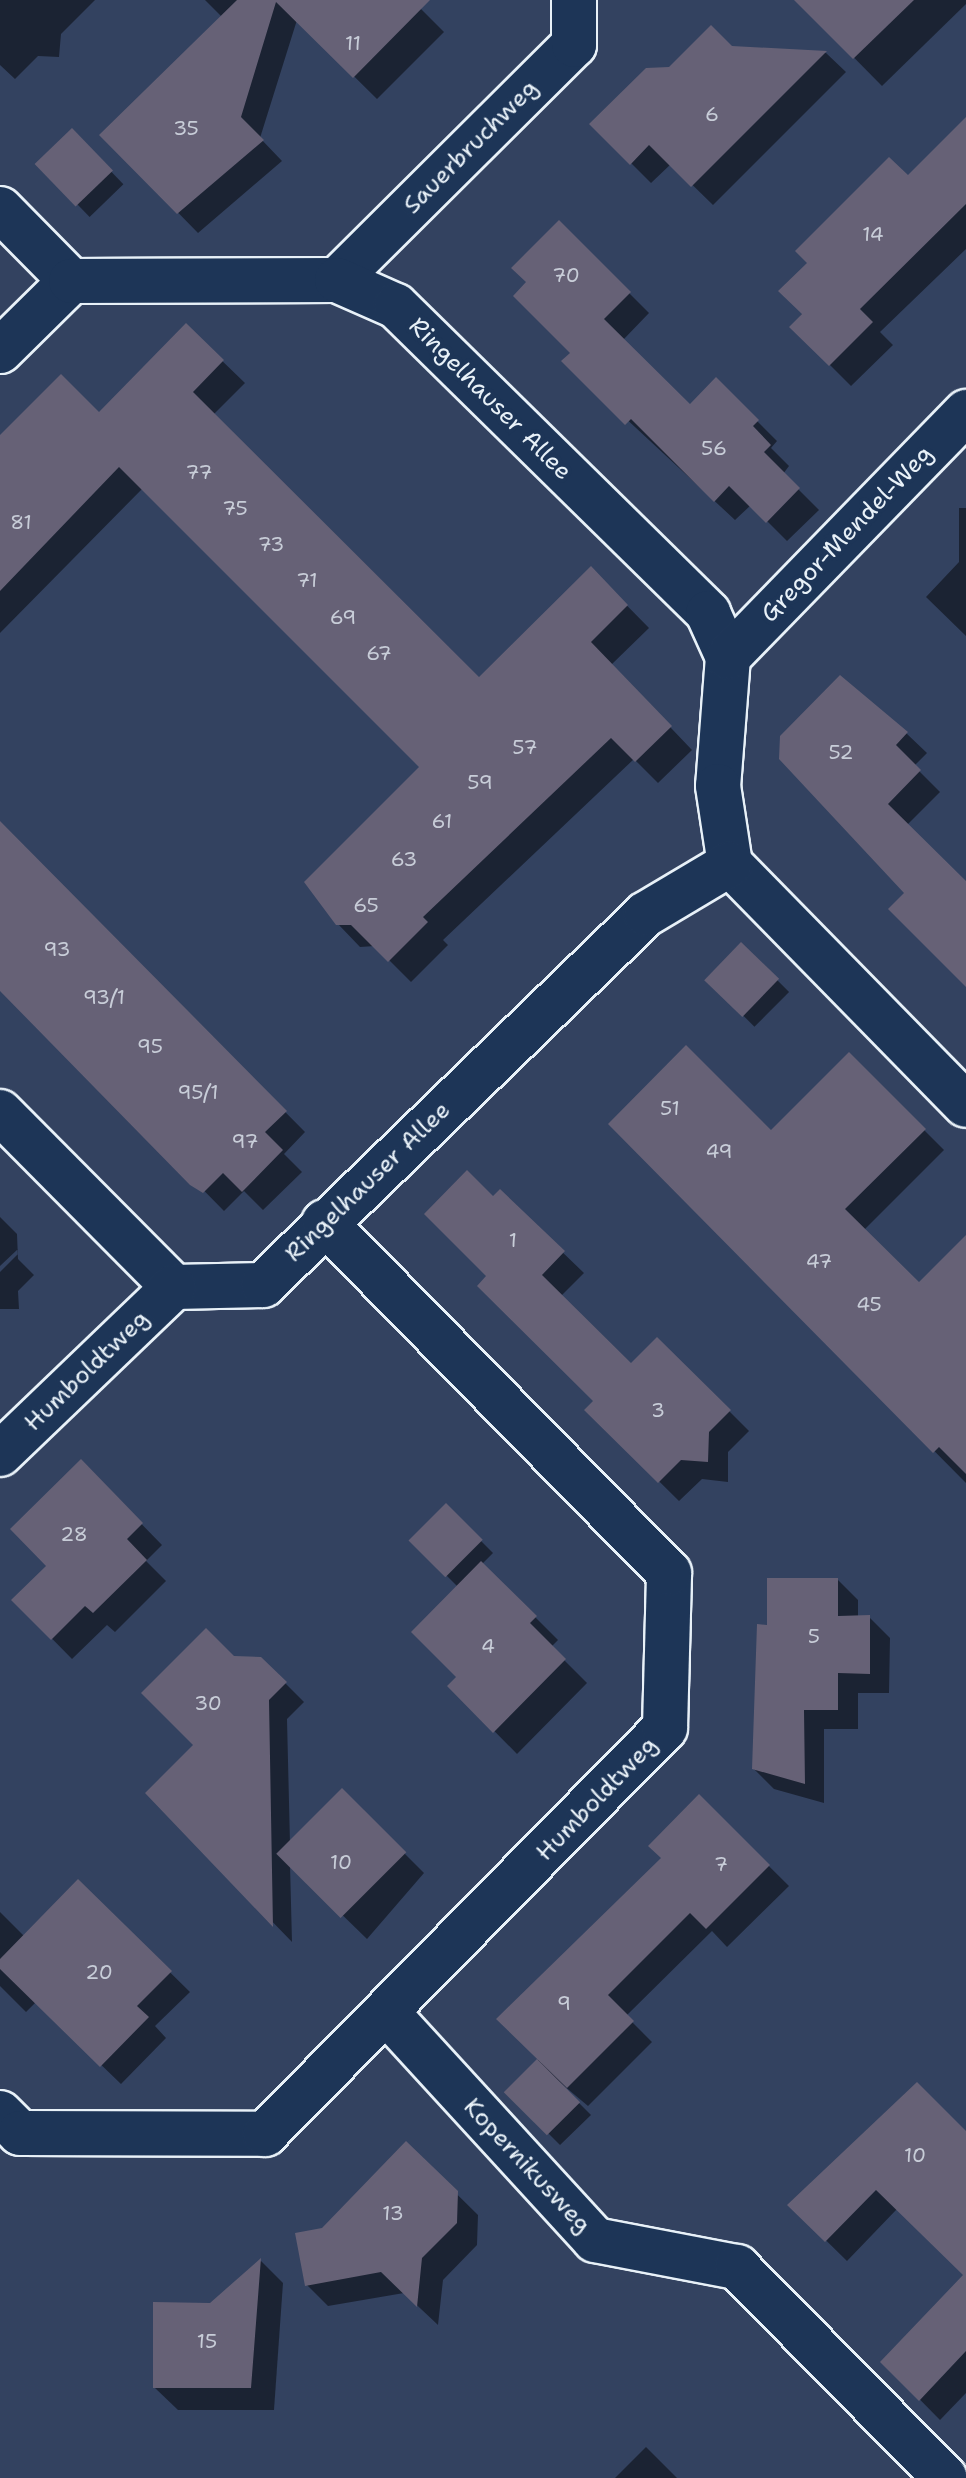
<!DOCTYPE html>
<html>
<head>
<meta charset="utf-8">
<style>
	body { margin:0 }
	#map { position:relative; width:966px; height:2478px; overflow:hidden; background:#334260; font-family:"Shantell Sans",sans-serif }
	div>[style] { position:absolute }
	.shadow>* { inset:0; background:#0007; transform-origin:0 0 }
	.building>* { inset:0; background:#666176; transform-origin:0 0 }
	.roads { filter:drop-shadow(2px 0 #e8f1f8) drop-shadow(-2px 0 #e8f1f8) drop-shadow(0 2px #e8f1f8) drop-shadow(0 -2px #e8f1f8) }
	.minor>* { height:44px; margin:-22px; padding:0 22px; transform-origin:22px; border-radius:22px; background:#1d3557 }
	span { translate:-50% -50%; white-space:nowrap; text-align:center; line-height:1.15; -webkit-text-stroke:8px #1d3557; paint-order:stroke }
	.number-label { font-size:20px; color:#c8cdd8 }
	.number-label span { -webkit-text-stroke-width:0 }
	.street-label { font-size:24px; color:#e8f1f8 }
</style>
</head>
<body>
<div id="map">
	<div class="shadow">
		<div style="clip-path:polygon(0 0,95px 0,61px 34px,59px 57px,38px 56px,15px 79px,0 65px)"></div>
		<div style="clip-path:polygon(205px 0,412px 0,444px 32px,377px 99px,297px 20px,260px 138px,282px 161px,198px 233px,102px 135px,222px 17px)"></div>
		<div style="clip-path:polygon(821px 0,966px 0,966px 4px,882px 86px,809px 12px)"></div>
		<div style="clip-path:polygon(731px 48px,826px 53px,846px 72px,713px 205px,671px 164px,651px 183px,592px 124px)"></div>
		<div style="clip-path:polygon(966px 120px,966px 249px,880px 332px,893px 345px,851px 386px,792px 327px,908px 178px)"></div>
		<div style="left:72px;top:131px;width:74px;height:47px;rotate:46deg"></div>
		<div style="clip-path:polygon(559px 223px,649px 313px,623px 340px,690px 407px,716px 380px,777px 441px,771px 448px,789px 466px,783px 474px,819px 510px,787px 541px,751px 505px,735px 520px,564px 361px,573px 353px,529px 282px)"></div>
		<div style="clip-path:polygon(186px 326px,245px 383px,213px 415px,479px 680px,591px 569px,649px 628px,611px 665px,692px 750px,658px 783px,634px 759px,443px 940px,448px 945px,411px 982px,375px 946px,360px 947px,338px 924px,422px 767px,143px 488px,0 633px,0 460px,99px 415px)"></div>
		<div style="clip-path:polygon(959px 508px,966px 508px,966px 636px,926px 597px,959px 562px)"></div>
		<div style="clip-path:polygon(906px 733px,927px 753px,914px 766px,940px 792px,907px 825px,966px 884px,966px 983px,906px 893px,781px 758px)"></div>
		<div style="clip-path:polygon(21px 845px,305px 1132px,284px 1154px,302px 1172px,263px 1210px,244px 1191px,224px 1211px,0 983px,0 866px)"></div>
		<div style="left:741px;top:944px;width:68px;height:49px;rotate:45deg"></div>
		<div style="clip-path:polygon(849px 1055px,944px 1150px,864px 1230px,919px 1285px,966px 1238px,966px 1483px,610px 1124px,771px 1132px)"></div>
		<div style="clip-path:polygon(500px 1192px,584px 1273px,561px 1296px,631px 1366px,657px 1339px,749px 1431px,728px 1452px,728px 1482px,702px 1479px,679px 1501px,587px 1410px,596px 1401px,489px 1276px,493px 1199px)"></div>
		<div style="clip-path:polygon(0 1217px,17px 1234px,18px 1259px,34px 1275px,18px 1291px,19px 1309px,0 1309px,0 1272px,18px 1254px,18px 1249px,0 1266px)"></div>
		<div style="clip-path:polygon(81px 1462px,162px 1545px,146px 1561px,166px 1581px,115px 1632px,107px 1625px,72px 1659px,14px 1600px,48px 1566px)"></div>
		<div style="clip-path:polygon(446px 1506px,493px 1553px,482px 1564px,558px 1640px,551px 1647px,587px 1683px,517px 1754px,450px 1686px,459px 1677px,458px 1587px,412px 1541px)"></div>
		<div style="clip-path:polygon(838px 1580px,858px 1600px,858px 1617px,869px 1617px,890px 1638px,889px 1693px,858px 1693px,858px 1729px,824px 1729px,824px 1803px,774px 1789px,754px 1769px,769px 1627px)"></div>
		<div style="clip-path:polygon(233px 1658px,261px 1659px,304px 1702px,287px 1719px,290px 1843px,342px 1791px,424px 1873px,367px 1939px,290px 1864px,292px 1942px,148px 1793px,195px 1745px)"></div>
		<div style="clip-path:polygon(699px 1797px,789px 1886px,727px 1947px,712px 1931px,626px 2016px,652px 2042px,588px 2106px,550px 2074px,591px 2115px,560px 2145px,507px 2092px,539px 2059px)"></div>
		<div style="clip-path:polygon(78px 1882px,190px 1992px,155px 2026px,166px 2038px,121px 2084px,36px 2002px,26px 2012px,0 1986px,0 1912px,25px 1937px)"></div>
		<div style="clip-path:polygon(966px 2134px,966px 2258px,897px 2209px,847px 2261px,790px 2205px)"></div>
		<div style="clip-path:polygon(406px 2144px,478px 2215px,477px 2245px,443px 2280px,438px 2325px,404px 2293px,328px 2306px,307px 2285px,323px 2230px)"></div>
		<div style="clip-path:polygon(261px 2261px,283px 2283px,274px 2410px,178px 2410px,155px 2388px,211px 2305px)"></div>
		<div style="clip-path:polygon(966px 2276px,966px 2393px,940px 2420px,883px 2362px)"></div>
		<div style="clip-path:polygon(646px 2447px,677px 2478px,615px 2478px)"></div>
	</div>
	<div class="building">
		<div style="clip-path:polygon(237px 0,430px 0,353px 78px,276px 2px,241px 117px,264px 140px,177px 214px,99px 135px)"></div>
		<div style="clip-path:polygon(794px 0,914px 0,853px 59px)"></div>
		<div style="clip-path:polygon(711px 25px,732px 46px,827px 51px,691px 187px,649px 145px,630px 165px,589px 124px,646px 68px,669px 67px)"></div>
		<div style="clip-path:polygon(966px 117px,966px 204px,860px 309px,873px 322px,829px 366px,789px 327px,802px 314px,778px 291px,807px 263px,795px 251px,889px 157px,908px 175px)"></div>
		<div style="left:72px;top:128px;width:59px;height:52px;rotate:46deg"></div>
		<div style="clip-path:polygon(559px 220px,631px 292px,604px 319px,690px 404px,716px 377px,759px 420px,753px 426px,771px 445px,764px 452px,800px 488px,766px 523px,729px 486px,714px 502px,631px 419px,625px 425px,561px 361px,570px 353px,513px 296px,526px 282px,511px 268px)"></div>
		<div style="clip-path:polygon(186px 323px,224px 360px,193px 392px,479px 677px,591px 566px,628px 605px,591px 642px,672px 726px,635px 762px,611px 738px,423px 917px,428px 922px,388px 962px,351px 925px,336px 925px,304px 882px,419px 767px,119px 467px,0 591px,0 435px,61px 374px,99px 412px)"></div>
		<div style="clip-path:polygon(840px 675px,908px 732px,896px 745px,921px 770px,888px 804px,966px 881px,966px 987px,888px 909px,904px 893px,779px 759px,780px 736px)"></div>
		<div style="clip-path:polygon(0 821px,287px 1111px,265px 1132px,283px 1150px,242px 1192px,223px 1173px,203px 1193px,190px 1185px,0 991px)"></div>
		<div style="left:741px;top:942px;width:53px;height:53px;rotate:44deg"></div>
		<div style="clip-path:polygon(686px 1045px,771px 1130px,849px 1052px,926px 1129px,845px 1209px,919px 1282px,966px 1235px,966px 1474px,939px 1447px,933px 1453px,608px 1124px)"></div>
		<div style="clip-path:polygon(467px 1170px,493px 1196px,500px 1189px,565px 1251px,542px 1275px,631px 1363px,657px 1337px,731px 1410px,709px 1432px,708px 1462px,681px 1460px,658px 1483px,584px 1410px,593px 1401px,477px 1286px,486px 1276px,424px 1214px)"></div>
		<div style="clip-path:polygon(81px 1459px,143px 1523px,127px 1539px,147px 1560px,93px 1613px,85px 1606px,51px 1640px,11px 1600px,46px 1566px,10px 1529px)"></div>
		<div style="left:446px;top:1503px;width:52px;height:53px;rotate:45deg"></div>
		<div style="clip-path:polygon(481px 1561px,537px 1616px,530px 1623px,566px 1659px,493px 1733px,447px 1686px,456px 1677px,411px 1632px)"></div>
		<div style="clip-path:polygon(767px 1578px,838px 1578px,838px 1616px,870px 1615px,870px 1674px,838px 1673px,838px 1710px,804px 1710px,805px 1784px,752px 1769px,757px 1624px,767px 1625px)"></div>
		<div style="clip-path:polygon(206px 1628px,234px 1656px,261px 1657px,287px 1682px,269px 1700px,273px 1927px,145px 1793px,193px 1745px,141px 1693px)"></div>
		<div style="left:342px;top:1788px;width:91px;height:93px;rotate:45deg"></div>
		<div style="clip-path:polygon(699px 1794px,770px 1865px,706px 1929px,690px 1913px,608px 1995px,634px 2021px,567px 2088px,496px 2019px,661px 1858px,648px 1846px)"></div>
		<div style="clip-path:polygon(78px 1879px,172px 1971px,137px 2006px,149px 2017px,100px 2067px,0 1969px,0 1959px)"></div>
		<div style="left:537px;top:2059px;width:61px;height:47px;rotate:45deg"></div>
		<div style="clip-path:polygon(917px 2082px,966px 2131px,966px 2351px,919px 2401px,880px 2362px,963px 2275px,876px 2190px,825px 2242px,787px 2205px)"></div>
		<div style="clip-path:polygon(406px 2141px,458px 2191px,457px 2223px,422px 2258px,417px 2307px,381px 2272px,305px 2286px,295px 2233px,322px 2228px)"></div>
		<div style="clip-path:polygon(261px 2258px,251px 2388px,153px 2388px,153px 2302px,210px 2303px)"></div>
	</div>
	<div class="roads">
		<div class="minor">
			<div style="left:0;top:209px;width:101px;rotate:45.4deg"></div>
			<div style="left:337px;top:280px;width:334px;rotate:-44.8deg"></div>
			<div style="left:574px;top:45px;width:45px;rotate:-90deg"></div>
			<div style="left:0;top:351px;width:100px;rotate:-44.6deg"></div>
			<div style="left:71px;top:281px;width:266px;rotate:-0.2deg"></div>
			<div style="left:337px;top:280px;width:64px;rotate:23.8deg"></div>
			<div style="left:396px;top:306px;width:438px;rotate:44.5deg"></div>
			<div style="left:708px;top:613px;width:48px;rotate:65.6deg"></div>
			<div style="left:728px;top:657px;width:129px;rotate:94.4deg"></div>
			<div style="left:718px;top:786px;width:79px;rotate:81.3deg"></div>
			<div style="left:730px;top:864px;width:337px;rotate:45.6deg"></div>
			<div style="left:728px;top:657px;width:342px;rotate:-45.8deg"></div>
			<div style="left:0;top:1112px;width:247px;rotate:45.2deg"></div>
			<div style="left:174px;top:1287px;width:89px;rotate:-1.3deg"></div>
			<div style="left:263px;top:1285px;width:533px;rotate:-44.09deg"></div>
			<div style="left:646px;top:914px;width:98px;rotate:-30.8deg"></div>
			<div style="left:0;top:1454px;width:241px;rotate:-43.8deg"></div>
			<div style="left:389px;top:2015px;width:305px;rotate:47.5deg"></div>
			<div style="left:595px;top:2240px;width:145px;rotate:10.8deg"></div>
			<div style="left:737px;top:2267px;width:296px;rotate:45.4deg"></div>
			<div style="left:0;top:2113px;width:28px;rotate:45deg"></div>
			<div style="left:20px;top:2133px;width:245px;rotate:0.2deg"></div>
			<div style="left:265px;top:2134px;width:570px;rotate:-45.43deg"></div>
			<div style="left:665px;top:1728px;width:155px;rotate:-88.5deg"></div>
			<div style="left:669px;top:1573px;width:492px;rotate:-134.5deg"></div>
		</div>
	</div>
	<div class="number-label">
		<span style="left:353px;top:43px">11</span>
		<span style="left:712px;top:114px">6</span>
		<span style="left:186px;top:128px">35</span>
		<span style="left:873px;top:234px">14</span>
		<span style="left:566px;top:275px">70</span>
		<span style="left:714px;top:448px">56</span>
		<span style="left:199px;top:472px">77</span>
		<span style="left:235px;top:508px">75</span>
		<span style="left:21px;top:522px">81</span>
		<span style="left:271px;top:544px">73</span>
		<span style="left:307px;top:580px">71</span>
		<span style="left:343px;top:617px">69</span>
		<span style="left:379px;top:653px">67</span>
		<span style="left:525px;top:747px">57</span>
		<span style="left:841px;top:752px">52</span>
		<span style="left:480px;top:782px">59</span>
		<span style="left:442px;top:821px">61</span>
		<span style="left:404px;top:859px">63</span>
		<span style="left:366px;top:905px">65</span>
		<span style="left:57px;top:949px">93</span>
		<span style="left:104px;top:997px">93/1</span>
		<span style="left:150px;top:1046px">95</span>
		<span style="left:198px;top:1092px">95/1</span>
		<span style="left:670px;top:1108px">51</span>
		<span style="left:245px;top:1141px">97</span>
		<span style="left:719px;top:1151px">49</span>
		<span style="left:513px;top:1240px">1</span>
		<span style="left:819px;top:1261px">47</span>
		<span style="left:869px;top:1304px">45</span>
		<span style="left:658px;top:1410px">3</span>
		<span style="left:74px;top:1534px">28</span>
		<span style="left:814px;top:1636px">5</span>
		<span style="left:488px;top:1646px">4</span>
		<span style="left:208px;top:1703px">30</span>
		<span style="left:341px;top:1862px">10</span>
		<span style="left:721px;top:1864px">7</span>
		<span style="left:99px;top:1972px">20</span>
		<span style="left:564px;top:2003px">9</span>
		<span style="left:915px;top:2155px">10</span>
		<span style="left:393px;top:2213px">13</span>
		<span style="left:207px;top:2341px">15</span>
	</div>
	<div class="street-label">
		<span style="left:471px;top:147px;rotate:-45deg">Sauerbruchweg</span>
		<span style="left:490px;top:399px;rotate:45deg">Ringelhauser Allee</span>
		<span style="left:847px;top:534px;rotate:-46deg">Gregor-Mendel-Weg</span>
		<span style="left:368px;top:1182px;rotate:-44deg">Ringelhauser Allee</span>
		<span style="left:87px;top:1371px;rotate:-44deg">Humboldtweg</span>
		<span style="left:597px;top:1799px;rotate:-46deg">Humboldtweg</span>
		<span style="left:527px;top:2166px;rotate:47deg">Kopernikusweg</span>
	</div>
</div>
</body>
</html>
